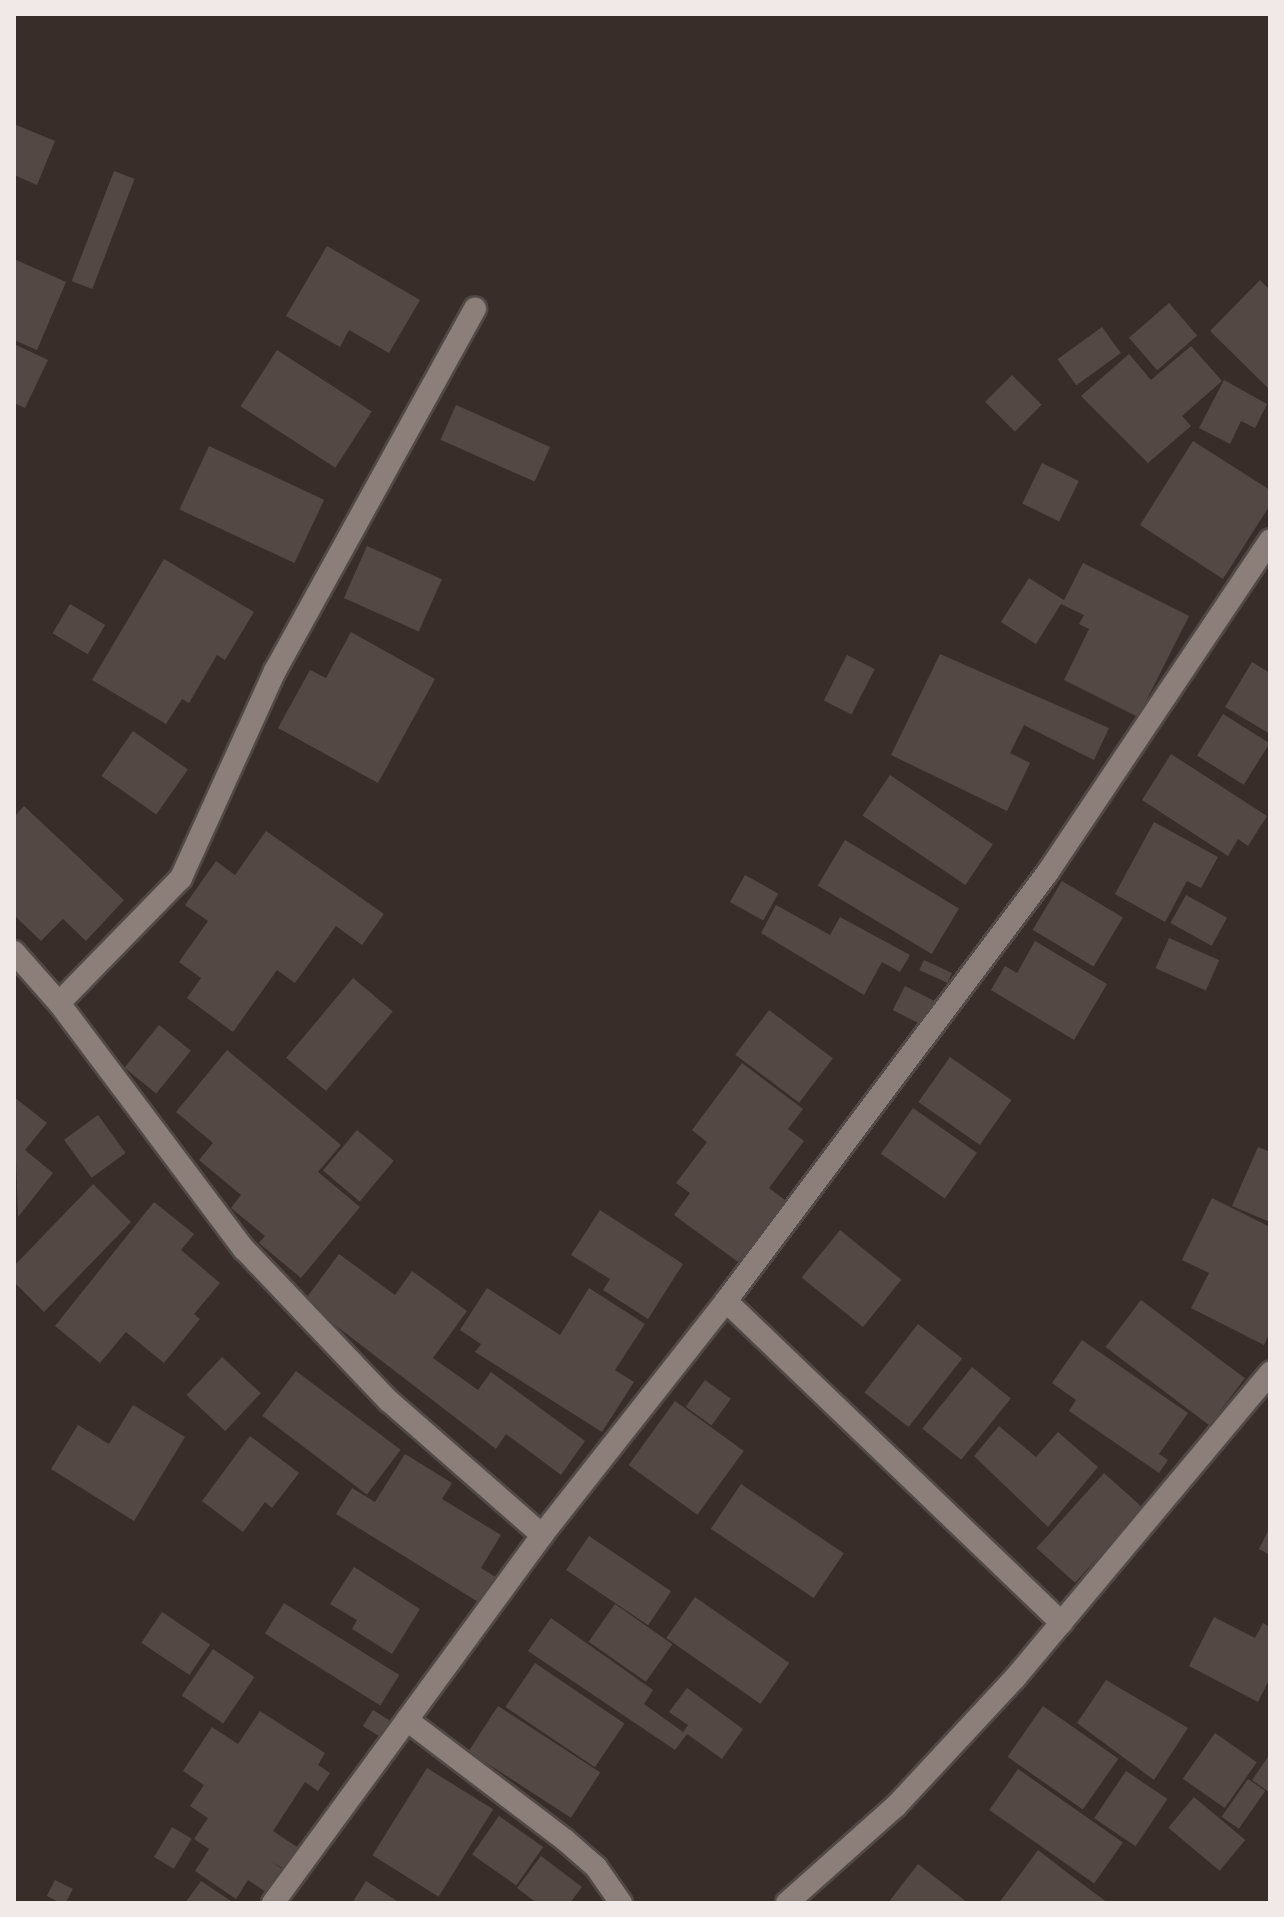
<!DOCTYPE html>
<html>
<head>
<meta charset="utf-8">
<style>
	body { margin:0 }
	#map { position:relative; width:1284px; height:1917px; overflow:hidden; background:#382d29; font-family:Montserrat,sans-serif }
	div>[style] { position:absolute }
	.building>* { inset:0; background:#544844; transform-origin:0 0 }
	.roads { filter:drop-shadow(2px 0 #514945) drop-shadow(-2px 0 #514945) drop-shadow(0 2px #514945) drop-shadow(0 -2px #514945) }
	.minor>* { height:22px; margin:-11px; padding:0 11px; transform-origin:11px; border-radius:11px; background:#8c7f7a }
	.tertiary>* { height:22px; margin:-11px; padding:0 11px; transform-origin:11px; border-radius:11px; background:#8c7f7a }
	span { translate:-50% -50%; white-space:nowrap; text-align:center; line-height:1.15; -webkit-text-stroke:6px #2e2420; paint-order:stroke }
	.frame { position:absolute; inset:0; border:16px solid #f1e9e7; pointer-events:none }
</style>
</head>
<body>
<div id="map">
	<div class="building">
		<div style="clip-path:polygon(14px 124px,55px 141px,37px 185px,14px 175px)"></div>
		<div style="left:114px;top:171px;width:22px;height:118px;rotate:21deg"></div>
		<div style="clip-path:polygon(327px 246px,420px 300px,389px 353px,349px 330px,340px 347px,286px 316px)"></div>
		<div style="clip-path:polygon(14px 259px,66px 282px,37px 350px,14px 340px)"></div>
		<div style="clip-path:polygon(1260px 280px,1270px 290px,1270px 390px,1210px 331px)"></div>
		<div style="left:1169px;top:303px;width:43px;height:53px;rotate:49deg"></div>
		<div style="left:1102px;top:327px;width:32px;height:55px;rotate:54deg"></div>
		<div style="clip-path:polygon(14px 344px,48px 360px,25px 408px,14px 403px)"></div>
		<div style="clip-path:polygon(1191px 346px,1222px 381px,1182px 416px,1191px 426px,1148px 463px,1081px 396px,1129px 354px,1151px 380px)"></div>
		<div style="left:277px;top:350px;width:113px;height:67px;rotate:33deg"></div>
		<div style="left:1012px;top:375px;width:42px;height:38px;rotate:45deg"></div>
		<div style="clip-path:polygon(1224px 380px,1267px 404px,1255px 428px,1241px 421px,1230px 444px,1199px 428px)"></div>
		<div style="left:456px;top:405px;width:103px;height:38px;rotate:24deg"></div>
		<div style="clip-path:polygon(1193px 441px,1270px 490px,1270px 505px,1223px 579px,1140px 525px)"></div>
		<div style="left:209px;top:446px;width:127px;height:70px;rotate:25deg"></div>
		<div style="left:1042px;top:463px;width:41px;height:45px;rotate:26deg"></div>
		<div style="left:367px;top:546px;width:82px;height:57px;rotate:24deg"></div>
		<div style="clip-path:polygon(164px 559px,254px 612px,225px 660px,217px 655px,189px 703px,182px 699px,166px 724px,92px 680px)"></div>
		<div style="clip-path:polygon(1083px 563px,1189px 616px,1138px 717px,1064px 680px,1089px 629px,1079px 624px,1084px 615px,1061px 604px,1036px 644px,1001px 622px,1029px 578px,1064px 600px)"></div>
		<div style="left:70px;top:604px;width:41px;height:34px;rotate:31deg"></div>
		<div style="clip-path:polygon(351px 632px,435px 679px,378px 783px,278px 728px,310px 670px,326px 678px)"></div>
		<div style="clip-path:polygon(940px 654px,1109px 728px,1094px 760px,1024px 725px,1010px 753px,1030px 763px,1007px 811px,891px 755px)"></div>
		<div style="left:847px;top:655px;width:31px;height:51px;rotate:27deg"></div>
		<div style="clip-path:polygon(1252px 662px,1270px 673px,1270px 734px,1225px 707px)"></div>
		<div style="left:1223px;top:714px;width:55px;height:49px;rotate:32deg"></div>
		<div style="left:133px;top:731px;width:67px;height:55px;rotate:35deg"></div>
		<div style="clip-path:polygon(1171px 754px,1267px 816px,1248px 846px,1238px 839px,1228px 856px,1142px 800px)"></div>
		<div style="left:890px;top:775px;width:124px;height:49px;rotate:34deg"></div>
		<div style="clip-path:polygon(24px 806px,124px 900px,86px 941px,63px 919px,41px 941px,14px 915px,14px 817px)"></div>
		<div style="clip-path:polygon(1154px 822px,1218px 857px,1201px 888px,1187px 881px,1165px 922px,1115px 894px)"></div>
		<div style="clip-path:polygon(266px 831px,384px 914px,362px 945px,336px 926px,295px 983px,277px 970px,233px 1032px,187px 998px,201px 978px,179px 962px,208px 921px,185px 905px,216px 861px,235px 875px)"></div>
		<div style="left:845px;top:840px;width:133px;height:53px;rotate:31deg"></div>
		<div style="left:745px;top:875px;width:38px;height:31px;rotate:29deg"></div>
		<div style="left:1062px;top:881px;width:71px;height:57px;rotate:31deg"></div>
		<div style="left:1186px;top:895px;width:47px;height:32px;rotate:29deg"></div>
		<div style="clip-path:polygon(776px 905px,830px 935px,840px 917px,910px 955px,900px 972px,882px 962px,864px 995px,761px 933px)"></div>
		<div style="left:1169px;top:938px;width:55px;height:33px;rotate:24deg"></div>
		<div style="clip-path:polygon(1035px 941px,1107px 984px,1074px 1040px,991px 990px,1005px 966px,1017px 973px)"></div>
		<div style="left:924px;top:960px;width:31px;height:11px;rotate:25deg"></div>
		<div style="left:353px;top:978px;width:52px;height:104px;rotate:40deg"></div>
		<div style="left:905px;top:986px;width:33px;height:27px;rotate:27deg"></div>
		<div style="left:769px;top:1010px;width:80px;height:56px;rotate:37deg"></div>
		<div style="left:159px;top:1025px;width:41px;height:55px;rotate:39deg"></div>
		<div style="clip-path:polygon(227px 1050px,341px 1145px,318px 1172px,360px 1207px,301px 1278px,259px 1243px,265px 1236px,231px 1208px,241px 1195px,199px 1160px,213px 1143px,176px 1112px)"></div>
		<div style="left:950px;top:1057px;width:75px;height:55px;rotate:35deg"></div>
		<div style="clip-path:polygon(742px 1063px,803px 1109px,788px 1129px,804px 1141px,769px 1188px,785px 1200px,738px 1262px,674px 1215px,690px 1193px,676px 1183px,707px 1142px,692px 1130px)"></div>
		<div style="clip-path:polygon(14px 1097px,47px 1123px,25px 1150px,53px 1173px,18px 1217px)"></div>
		<div style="left:913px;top:1108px;width:78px;height:56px;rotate:35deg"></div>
		<div style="left:98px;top:1115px;width:47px;height:42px;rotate:54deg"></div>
		<div style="left:357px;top:1130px;width:48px;height:53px;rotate:40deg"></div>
		<div style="clip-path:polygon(1258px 1147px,1270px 1152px,1270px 1222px,1232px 1206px)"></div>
		<div style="clip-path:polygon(93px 1184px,131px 1222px,44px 1312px,14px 1282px,14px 1266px)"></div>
		<div style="clip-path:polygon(1212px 1198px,1270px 1227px,1270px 1332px,1264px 1345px,1191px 1308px,1209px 1273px,1182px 1260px)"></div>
		<div style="clip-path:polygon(154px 1202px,194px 1234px,181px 1250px,220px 1283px,194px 1314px,200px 1319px,164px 1363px,126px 1332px,100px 1363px,55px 1326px)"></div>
		<div style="clip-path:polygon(600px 1210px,683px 1264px,648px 1319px,603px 1290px,610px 1279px,571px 1255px)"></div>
		<div style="left:840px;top:1230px;width:79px;height:61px;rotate:39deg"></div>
		<div style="clip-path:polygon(339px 1254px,395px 1295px,412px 1271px,467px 1311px,433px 1358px,478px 1390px,491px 1372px,585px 1441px,561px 1475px,506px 1434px,496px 1449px,304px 1301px)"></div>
		<div style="clip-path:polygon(487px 1288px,560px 1335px,589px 1288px,645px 1324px,615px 1370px,634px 1382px,602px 1432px,475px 1352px,481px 1344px,460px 1330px)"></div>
		<div style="left:1141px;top:1300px;width:130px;height:59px;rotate:37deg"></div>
		<div style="left:918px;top:1324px;width:56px;height:87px;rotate:38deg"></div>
		<div style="clip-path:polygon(1082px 1340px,1188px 1413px,1159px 1454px,1168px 1460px,1159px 1473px,1069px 1411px,1076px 1400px,1052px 1383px)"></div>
		<div style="left:222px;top:1357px;width:53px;height:52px;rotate:43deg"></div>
		<div style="left:972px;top:1367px;width:50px;height:79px;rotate:39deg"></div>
		<div style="left:296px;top:1371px;width:131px;height:56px;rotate:37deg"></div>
		<div style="left:705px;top:1380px;width:32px;height:33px;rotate:36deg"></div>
		<div style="left:675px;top:1401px;width:85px;height:79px;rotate:36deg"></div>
		<div style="clip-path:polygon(133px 1405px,185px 1437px,134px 1521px,51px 1469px,78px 1425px,109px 1444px)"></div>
		<div style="clip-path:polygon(999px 1426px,1036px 1457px,1058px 1432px,1098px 1467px,1048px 1527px,974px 1456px)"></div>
		<div style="clip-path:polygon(250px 1436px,299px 1473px,272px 1508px,265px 1502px,243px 1532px,202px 1501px)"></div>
		<div style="clip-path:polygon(405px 1454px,452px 1483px,442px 1499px,501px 1535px,481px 1568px,499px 1579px,483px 1605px,336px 1514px,352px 1488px,375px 1502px)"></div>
		<div style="left:1104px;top:1473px;width:52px;height:101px;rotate:42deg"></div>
		<div style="left:741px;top:1484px;width:124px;height:54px;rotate:34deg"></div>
		<div style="clip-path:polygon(1270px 1527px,1270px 1555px,1259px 1549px)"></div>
		<div style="left:589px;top:1536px;width:99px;height:41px;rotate:34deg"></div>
		<div style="clip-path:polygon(354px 1567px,420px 1609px,392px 1654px,352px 1629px,357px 1620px,330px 1604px)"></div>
		<div style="left:695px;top:1597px;width:115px;height:50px;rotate:35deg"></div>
		<div style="left:284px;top:1603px;width:136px;height:36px;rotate:32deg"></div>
		<div style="left:615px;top:1604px;width:70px;height:46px;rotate:35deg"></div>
		<div style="left:162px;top:1612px;width:58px;height:37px;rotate:34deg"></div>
		<div style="clip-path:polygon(1214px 1617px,1255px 1638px,1263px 1623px,1270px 1627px,1270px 1678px,1258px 1702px,1189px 1666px)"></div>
		<div style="clip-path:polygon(551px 1618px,653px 1690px,644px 1704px,683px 1732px,688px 1725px,669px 1712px,687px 1688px,743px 1729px,722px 1759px,687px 1734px,675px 1750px,528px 1651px)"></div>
		<div style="left:213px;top:1649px;width:50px;height:56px;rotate:34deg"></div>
		<div style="left:535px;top:1663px;width:108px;height:53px;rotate:34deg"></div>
		<div style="clip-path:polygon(1106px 1680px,1188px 1728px,1154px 1780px,1077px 1723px)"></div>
		<div style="left:498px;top:1706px;width:122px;height:54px;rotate:33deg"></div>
		<div style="left:1043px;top:1706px;width:92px;height:62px;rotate:35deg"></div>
		<div style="left:373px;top:1710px;width:22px;height:19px;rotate:32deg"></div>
		<div style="clip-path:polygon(260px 1711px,325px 1753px,318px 1765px,330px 1773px,318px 1791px,305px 1782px,273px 1831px,300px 1849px,286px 1870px,272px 1862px,287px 1872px,272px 1896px,248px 1880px,236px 1899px,195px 1871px,209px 1849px,194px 1839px,208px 1818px,190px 1806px,204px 1785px,183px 1771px,212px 1727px,238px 1744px)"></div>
		<div style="left:1215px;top:1733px;width:51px;height:56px;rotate:35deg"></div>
		<div style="clip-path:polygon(1270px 1754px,1270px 1793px,1252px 1780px)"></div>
		<div style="left:427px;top:1768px;width:78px;height:103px;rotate:32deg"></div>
		<div style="left:1018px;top:1769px;width:128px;height:50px;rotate:35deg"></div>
		<div style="left:1126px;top:1771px;width:50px;height:57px;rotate:34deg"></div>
		<div style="left:1248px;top:1779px;width:21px;height:46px;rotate:35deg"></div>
		<div style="left:1194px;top:1797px;width:67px;height:40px;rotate:40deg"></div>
		<div style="left:499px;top:1816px;width:54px;height:47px;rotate:35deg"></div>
		<div style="left:172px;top:1827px;width:23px;height:35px;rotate:31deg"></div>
		<div style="clip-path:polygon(1038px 1850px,1069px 1874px,1108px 1903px,999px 1903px)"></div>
		<div style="clip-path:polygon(541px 1856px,582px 1887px,570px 1903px,537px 1903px,517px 1888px)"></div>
		<div style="clip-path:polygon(918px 1864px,968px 1903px,888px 1903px)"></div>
		<div style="left:55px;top:1880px;width:20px;height:18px;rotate:27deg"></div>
		<div style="clip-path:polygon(201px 1881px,234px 1903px,185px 1903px)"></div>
		<div style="clip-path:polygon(366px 1881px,400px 1903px,352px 1903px)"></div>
	</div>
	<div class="roads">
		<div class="minor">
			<div style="left:14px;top:952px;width:68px;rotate:48.6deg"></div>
			<div style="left:59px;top:1003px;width:308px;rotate:53.1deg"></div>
			<div style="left:244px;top:1249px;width:210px;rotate:46.4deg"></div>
			<div style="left:389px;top:1401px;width:203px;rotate:41.2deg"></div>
			<div style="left:59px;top:1003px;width:175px;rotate:-45.7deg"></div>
			<div style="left:181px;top:878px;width:227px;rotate:-65.6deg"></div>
			<div style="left:275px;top:671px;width:414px;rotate:-61.1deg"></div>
			<div style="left:726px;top:1301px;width:465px;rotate:43.8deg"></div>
			<div style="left:407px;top:1720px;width:198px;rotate:37.2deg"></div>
			<div style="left:565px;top:1840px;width:41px;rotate:41.1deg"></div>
			<div style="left:596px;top:1867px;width:44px;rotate:55.2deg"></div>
			<div style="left:787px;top:1903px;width:146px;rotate:-41.7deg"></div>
			<div style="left:896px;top:1806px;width:175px;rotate:-47.1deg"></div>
			<div style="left:1015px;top:1678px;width:398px;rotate:-50.1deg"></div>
		</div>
		<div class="tertiary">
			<div style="left:273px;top:1903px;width:456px;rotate:-53.8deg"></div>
			<div style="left:542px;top:1535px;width:298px;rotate:-51.8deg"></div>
			<div style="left:726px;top:1301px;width:536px;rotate:-53.11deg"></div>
			<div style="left:1048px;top:872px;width:399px;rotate:-56.2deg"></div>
		</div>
	</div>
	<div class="frame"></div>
</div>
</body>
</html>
